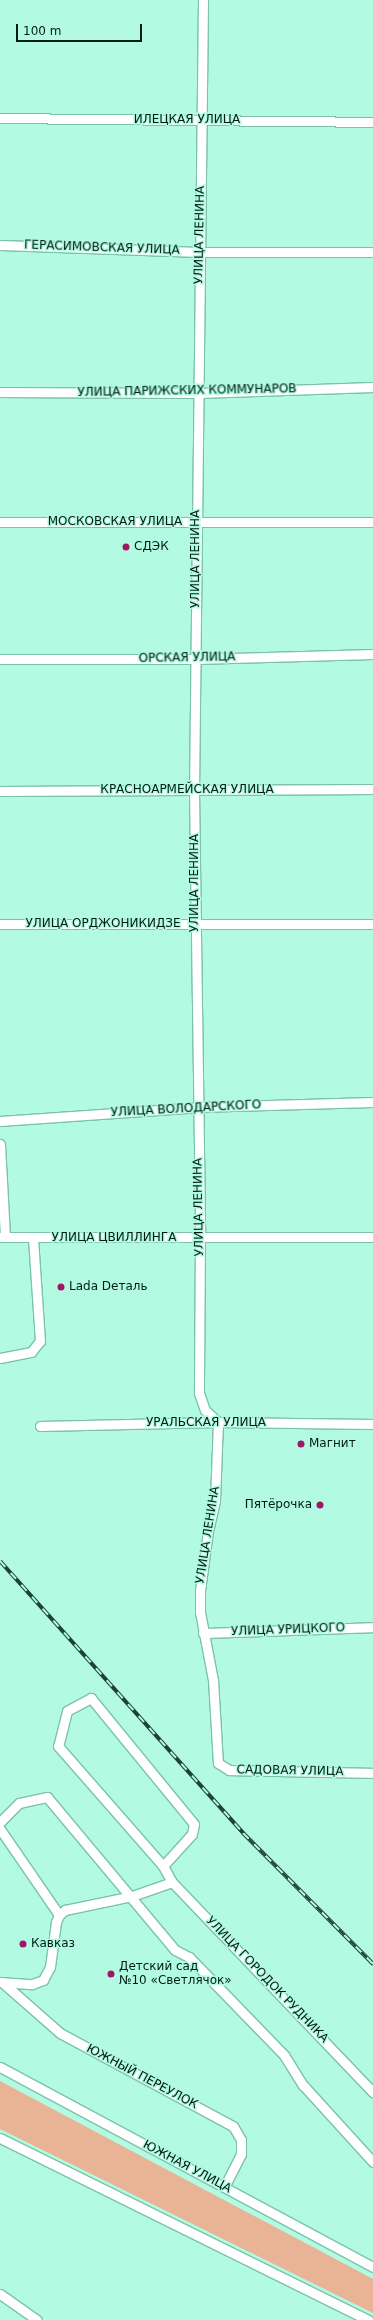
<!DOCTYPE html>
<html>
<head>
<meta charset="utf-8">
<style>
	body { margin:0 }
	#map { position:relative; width:373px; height:2320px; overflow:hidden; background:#b2fae2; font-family:"DejaVu Sans",sans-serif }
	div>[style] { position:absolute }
	.green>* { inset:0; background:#e8b495 }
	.roads { filter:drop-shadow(1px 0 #7cc2ab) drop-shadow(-1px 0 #7cc2ab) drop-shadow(0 1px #7cc2ab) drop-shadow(0 -1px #7cc2ab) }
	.minor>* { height:9px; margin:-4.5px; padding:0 4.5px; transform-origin:4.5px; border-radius:4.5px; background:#fff }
	.rail>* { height:4px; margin-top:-2px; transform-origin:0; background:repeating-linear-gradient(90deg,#b2fae2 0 8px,#1e4237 0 16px); box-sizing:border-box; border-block:1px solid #1e4237 }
	.dots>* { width:11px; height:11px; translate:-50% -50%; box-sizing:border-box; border:2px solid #b2fae2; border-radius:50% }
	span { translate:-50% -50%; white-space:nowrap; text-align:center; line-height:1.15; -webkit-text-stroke:3px #b2fae2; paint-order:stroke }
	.street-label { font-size:12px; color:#001d15 }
	.poi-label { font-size:12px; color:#001d15 }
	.left { translate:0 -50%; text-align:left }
	.right { translate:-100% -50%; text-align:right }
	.scale { position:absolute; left:16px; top:24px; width:126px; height:18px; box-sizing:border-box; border:2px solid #001d15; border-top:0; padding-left:5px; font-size:12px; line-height:14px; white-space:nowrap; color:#001d15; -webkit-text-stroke:3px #b2fae2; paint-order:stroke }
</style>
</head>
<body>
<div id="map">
	<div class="green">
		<div style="clip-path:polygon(0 2081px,373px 2279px,373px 2313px,0 2129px)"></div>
	</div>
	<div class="roads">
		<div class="minor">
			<div style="left:203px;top:0;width:790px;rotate:90.65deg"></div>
			<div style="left:194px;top:790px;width:449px;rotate:89.2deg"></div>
			<div style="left:200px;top:1239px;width:154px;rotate:90.4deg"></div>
			<div style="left:199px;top:1393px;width:18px;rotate:71deg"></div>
			<div style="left:205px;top:1410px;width:18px;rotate:43deg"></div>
			<div style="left:0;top:118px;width:373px;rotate:0.6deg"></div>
			<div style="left:0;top:245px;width:200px;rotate:2deg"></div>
			<div style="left:200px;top:252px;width:173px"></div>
			<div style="left:0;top:392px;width:199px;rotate:0.3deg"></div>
			<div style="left:199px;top:393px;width:174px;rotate:-2deg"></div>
			<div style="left:0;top:522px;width:373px"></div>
			<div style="left:0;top:659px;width:196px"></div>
			<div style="left:196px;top:659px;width:177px;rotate:-1.6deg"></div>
			<div style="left:0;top:791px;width:373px;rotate:-0.3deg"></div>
			<div style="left:0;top:924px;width:373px"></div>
			<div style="left:0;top:1121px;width:198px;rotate:-4deg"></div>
			<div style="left:198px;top:1107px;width:175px;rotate:-1.6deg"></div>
			<div style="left:0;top:1144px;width:93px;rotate:86.9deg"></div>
			<div style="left:0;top:1237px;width:373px"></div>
			<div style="left:0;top:1358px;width:32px;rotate:-11deg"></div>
			<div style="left:31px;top:1352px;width:14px;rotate:-51deg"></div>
			<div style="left:40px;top:1341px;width:103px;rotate:-93.9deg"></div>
			<div style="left:218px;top:1422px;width:79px;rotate:92.2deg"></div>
			<div style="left:215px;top:1501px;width:31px;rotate:103deg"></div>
			<div style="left:208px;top:1531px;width:61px;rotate:97.6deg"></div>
			<div style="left:200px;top:1591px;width:21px;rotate:90deg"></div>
			<div style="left:200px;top:1612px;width:69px;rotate:79.2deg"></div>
			<div style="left:213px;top:1680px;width:83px;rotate:86.6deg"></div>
			<div style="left:218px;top:1763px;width:13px;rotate:32deg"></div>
			<div style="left:229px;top:1770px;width:144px;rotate:1.2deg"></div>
			<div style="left:40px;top:1426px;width:178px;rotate:-1.3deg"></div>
			<div style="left:218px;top:1422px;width:155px;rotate:0.7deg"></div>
			<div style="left:203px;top:1633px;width:170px;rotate:-2deg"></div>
			<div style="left:0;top:1822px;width:27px;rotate:-45deg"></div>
			<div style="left:19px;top:1803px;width:29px;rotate:-12deg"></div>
			<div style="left:47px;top:1797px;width:199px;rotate:50.1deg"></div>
			<div style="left:175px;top:1950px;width:16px;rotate:27deg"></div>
			<div style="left:189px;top:1957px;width:136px;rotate:45.9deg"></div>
			<div style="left:284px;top:2055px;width:36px;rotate:58deg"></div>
			<div style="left:303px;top:2085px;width:104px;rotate:47.7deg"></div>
			<div style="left:0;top:1829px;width:104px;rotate:55.5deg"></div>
			<div style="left:163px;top:1866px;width:43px;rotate:-47.8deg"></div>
			<div style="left:192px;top:1834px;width:10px;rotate:-79deg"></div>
			<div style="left:194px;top:1824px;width:163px;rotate:-129.3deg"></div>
			<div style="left:91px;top:1698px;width:27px;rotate:152deg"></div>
			<div style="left:67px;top:1711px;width:36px;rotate:104deg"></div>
			<div style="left:58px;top:1746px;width:159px;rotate:48.8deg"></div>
			<div style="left:163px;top:1866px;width:18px;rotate:61deg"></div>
			<div style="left:172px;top:1882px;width:291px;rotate:46.3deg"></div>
			<div style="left:0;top:1982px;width:32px;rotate:4deg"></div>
			<div style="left:32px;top:1984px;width:12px;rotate:-20deg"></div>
			<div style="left:43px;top:1980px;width:15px;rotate:-62deg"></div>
			<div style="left:50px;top:1967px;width:45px;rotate:-82.4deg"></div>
			<div style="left:56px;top:1922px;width:8px;rotate:-67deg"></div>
			<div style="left:59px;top:1915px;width:8px;rotate:-40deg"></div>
			<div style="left:65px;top:1910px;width:68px;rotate:-11.8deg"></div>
			<div style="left:132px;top:1896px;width:42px;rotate:-19.3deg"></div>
			<div style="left:2px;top:1982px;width:77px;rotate:41.3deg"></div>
			<div style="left:60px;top:2033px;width:196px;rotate:28.3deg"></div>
			<div style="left:233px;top:2126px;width:16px;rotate:60deg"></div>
			<div style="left:241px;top:2140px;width:14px;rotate:90deg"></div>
			<div style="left:241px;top:2154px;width:37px;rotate:117deg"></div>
			<div style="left:0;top:2067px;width:423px;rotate:28.2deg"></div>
			<div style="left:0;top:2138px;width:411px;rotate:26.3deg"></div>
			<div style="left:0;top:2294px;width:45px;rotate:35.1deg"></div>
		</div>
	</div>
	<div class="rail">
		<div style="left:0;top:1561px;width:365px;rotate:48.2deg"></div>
		<div style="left:243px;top:1833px;width:185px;rotate:45.2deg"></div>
	</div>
	<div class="dots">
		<div style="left:126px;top:547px;background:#9e1665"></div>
		<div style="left:61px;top:1287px;background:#9e1665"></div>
		<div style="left:301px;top:1444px;background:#9e1665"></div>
		<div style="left:320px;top:1505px;background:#9e1665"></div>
		<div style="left:23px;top:1944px;background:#9e1665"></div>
		<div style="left:111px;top:1974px;background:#9e1665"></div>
	</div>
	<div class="street-label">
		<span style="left:187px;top:120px">ИЛЕЦКАЯ УЛИЦА</span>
		<span style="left:200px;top:235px;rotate:-89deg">УЛИЦА ЛЕНИНА</span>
		<span style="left:102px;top:248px;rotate:2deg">ГЕРАСИМОВСКАЯ УЛИЦА</span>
		<span style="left:187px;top:391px;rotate:-1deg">УЛИЦА ПАРИЖСКИХ КОММУНАРОВ</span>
		<span style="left:115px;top:522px">МОСКОВСКАЯ УЛИЦА</span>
		<span style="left:196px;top:559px;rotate:-90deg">УЛИЦА ЛЕНИНА</span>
		<span style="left:187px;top:658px;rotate:-1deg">ОРСКАЯ УЛИЦА</span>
		<span style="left:187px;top:790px">КРАСНОАРМЕЙСКАЯ УЛИЦА</span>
		<span style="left:195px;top:883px;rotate:-90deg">УЛИЦА ЛЕНИНА</span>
		<span style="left:103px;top:924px">УЛИЦА ОРДЖОНИКИДЗЕ</span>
		<span style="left:186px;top:1109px;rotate:-3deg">УЛИЦА ВОЛОДАРСКОГО</span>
		<span style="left:199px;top:1207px;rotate:-91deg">УЛИЦА ЛЕНИНА</span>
		<span style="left:114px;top:1238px">УЛИЦА ЦВИЛЛИНГА</span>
		<span style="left:206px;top:1423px">УРАЛЬСКАЯ УЛИЦА</span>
		<span style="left:208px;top:1535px;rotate:-81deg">УЛИЦА ЛЕНИНА</span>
		<span style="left:288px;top:1630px;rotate:-2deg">УЛИЦА УРИЦКОГО</span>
		<span style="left:290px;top:1771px;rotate:1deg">САДОВАЯ УЛИЦА</span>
		<span style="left:267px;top:1980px;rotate:46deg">УЛИЦА ГОРОДОК РУДНИКА</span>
		<span style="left:142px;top:2077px;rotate:28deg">ЮЖНЫЙ ПЕРЕУЛОК</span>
		<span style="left:187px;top:2167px;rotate:28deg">ЮЖНАЯ УЛИЦА</span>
	</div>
	<div class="poi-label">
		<span class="left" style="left:134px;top:547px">СДЭК</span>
		<span class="left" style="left:69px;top:1287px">Lada Dеталь</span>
		<span class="left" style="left:309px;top:1444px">Магнит</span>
		<span class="right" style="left:312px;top:1505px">Пятёрочка</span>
		<span class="left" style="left:31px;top:1944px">Кавказ</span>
		<span class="left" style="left:119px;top:1974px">Детский сад<br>№10 «Светлячок»</span>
	</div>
	<div class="scale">100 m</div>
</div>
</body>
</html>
